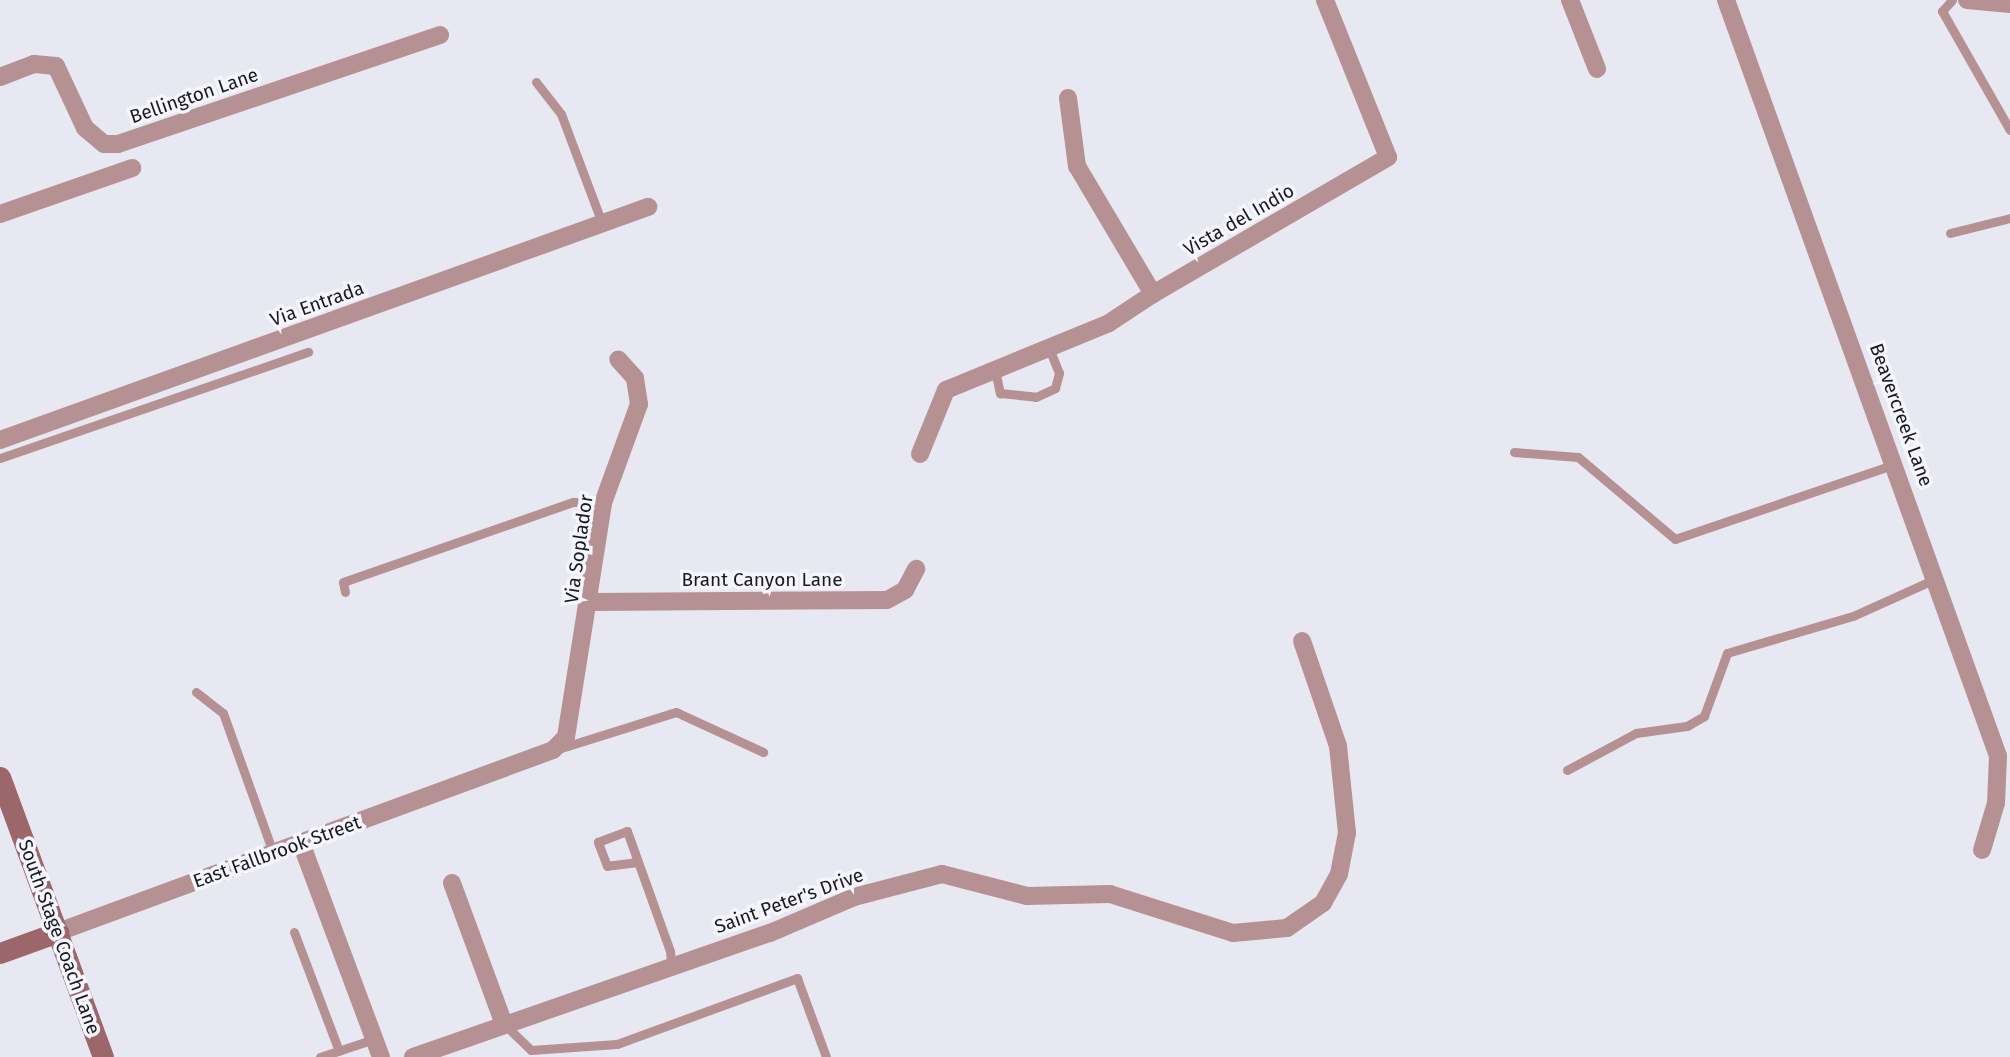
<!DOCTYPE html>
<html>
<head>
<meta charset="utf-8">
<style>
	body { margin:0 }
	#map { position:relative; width:2010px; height:1057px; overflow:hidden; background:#e8e8f2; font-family:"Fira Sans",sans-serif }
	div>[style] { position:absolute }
	.lane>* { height:9px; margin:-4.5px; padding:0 4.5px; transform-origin:4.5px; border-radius:4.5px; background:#b69193 }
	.street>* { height:18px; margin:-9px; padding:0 9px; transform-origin:9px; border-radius:9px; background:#b69193 }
	.secondary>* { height:21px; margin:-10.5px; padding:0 10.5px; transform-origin:10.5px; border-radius:10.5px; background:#9b676b }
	span { translate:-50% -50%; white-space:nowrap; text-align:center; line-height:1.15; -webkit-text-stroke:7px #f5f5fd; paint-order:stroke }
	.street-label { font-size:19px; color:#1a191d }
</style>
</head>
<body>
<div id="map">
	<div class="lane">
		<div style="left:1952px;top:0;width:15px;rotate:132deg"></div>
		<div style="left:1942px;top:11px;width:137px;rotate:60.3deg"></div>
		<div style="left:536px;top:82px;width:41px;rotate:52deg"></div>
		<div style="left:561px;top:114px;width:116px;rotate:69.4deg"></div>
		<div style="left:1950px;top:233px;width:62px;rotate:-14deg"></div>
		<div style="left:995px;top:370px;width:24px;rotate:78deg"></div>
		<div style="left:1000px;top:393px;width:36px;rotate:6deg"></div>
		<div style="left:1036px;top:397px;width:21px;rotate:-25deg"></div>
		<div style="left:1055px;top:388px;width:16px;rotate:-75deg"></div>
		<div style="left:1059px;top:373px;width:27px;rotate:-112deg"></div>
		<div style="left:1514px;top:452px;width:64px;rotate:4.5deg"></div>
		<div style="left:1578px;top:457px;width:127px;rotate:40.2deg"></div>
		<div style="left:1675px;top:539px;width:232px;rotate:-18.8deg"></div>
		<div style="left:0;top:458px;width:326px;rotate:-19deg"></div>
		<div style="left:345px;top:592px;width:10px;rotate:-101deg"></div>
		<div style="left:343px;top:582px;width:244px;rotate:-19.2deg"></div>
		<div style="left:573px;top:502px;width:30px;rotate:2deg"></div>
		<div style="left:196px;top:692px;width:34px;rotate:38deg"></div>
		<div style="left:223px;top:713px;width:149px;rotate:70.3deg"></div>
		<div style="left:558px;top:749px;width:124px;rotate:-17.4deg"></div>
		<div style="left:676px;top:712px;width:96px;rotate:24.7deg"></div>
		<div style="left:1567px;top:770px;width:78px;rotate:-28.2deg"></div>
		<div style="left:1636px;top:733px;width:51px;rotate:-7.8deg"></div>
		<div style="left:1687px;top:726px;width:20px;rotate:-30deg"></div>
		<div style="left:1704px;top:716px;width:67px;rotate:-69.9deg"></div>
		<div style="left:1727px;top:653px;width:131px;rotate:-16.4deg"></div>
		<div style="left:1853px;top:616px;width:92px;rotate:-24.3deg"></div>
		<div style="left:638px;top:862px;width:31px;rotate:173deg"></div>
		<div style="left:607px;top:866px;width:26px;rotate:-111deg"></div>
		<div style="left:598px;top:842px;width:31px;rotate:-21deg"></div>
		<div style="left:627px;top:831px;width:127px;rotate:70.3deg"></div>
		<div style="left:670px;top:951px;width:12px;rotate:85deg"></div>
		<div style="left:294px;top:932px;width:127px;rotate:69.3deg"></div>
		<div style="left:505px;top:1025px;width:36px;rotate:44deg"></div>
		<div style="left:531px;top:1050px;width:86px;rotate:-4deg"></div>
		<div style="left:617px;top:1044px;width:192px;rotate:-20.1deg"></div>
		<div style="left:797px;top:978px;width:84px;rotate:69.8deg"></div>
		<div style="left:320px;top:1057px;width:57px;rotate:-18.4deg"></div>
	</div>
	<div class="street">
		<div style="left:1570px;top:0;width:74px;rotate:68.6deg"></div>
		<div style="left:1726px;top:0;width:803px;rotate:70.21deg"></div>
		<div style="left:1998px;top:756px;width:47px;rotate:92.4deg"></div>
		<div style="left:1996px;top:803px;width:49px;rotate:106.6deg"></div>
		<div style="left:1967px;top:0;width:43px;rotate:5.3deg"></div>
		<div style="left:0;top:77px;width:36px;rotate:-21deg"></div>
		<div style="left:34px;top:64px;width:22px;rotate:5deg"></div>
		<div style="left:56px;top:66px;width:68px;rotate:64.9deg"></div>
		<div style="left:85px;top:128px;width:25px;rotate:40deg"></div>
		<div style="left:104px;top:144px;width:14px"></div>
		<div style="left:118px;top:144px;width:340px;rotate:-18.7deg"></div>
		<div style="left:1068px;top:98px;width:69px;rotate:82.5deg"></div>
		<div style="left:1077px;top:166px;width:149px;rotate:59.3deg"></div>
		<div style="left:1153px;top:294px;width:272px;rotate:-30.2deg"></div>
		<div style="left:1388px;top:157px;width:169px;rotate:-111.9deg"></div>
		<div style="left:0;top:214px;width:140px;rotate:-19.2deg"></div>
		<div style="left:0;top:440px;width:689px;rotate:-19.78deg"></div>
		<div style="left:920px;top:454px;width:69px;rotate:-67.9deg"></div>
		<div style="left:946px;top:390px;width:176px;rotate:-22.3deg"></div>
		<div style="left:1109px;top:323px;width:53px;rotate:-33.4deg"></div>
		<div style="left:592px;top:602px;width:295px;rotate:-0.4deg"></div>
		<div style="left:887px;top:600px;width:21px;rotate:-29deg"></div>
		<div style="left:905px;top:590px;width:24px;rotate:-62deg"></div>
		<div style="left:301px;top:843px;width:228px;rotate:69.5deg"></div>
		<div style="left:452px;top:883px;width:150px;rotate:69.8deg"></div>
		<div style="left:58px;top:932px;width:527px;rotate:-20.19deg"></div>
		<div style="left:553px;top:750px;width:18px;rotate:-45deg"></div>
		<div style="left:566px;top:737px;width:237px;rotate:-81deg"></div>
		<div style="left:603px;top:503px;width:105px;rotate:-70deg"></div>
		<div style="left:639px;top:404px;width:26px;rotate:-99deg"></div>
		<div style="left:635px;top:378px;width:25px;rotate:-132deg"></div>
		<div style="left:413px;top:1057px;width:378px;rotate:-19.2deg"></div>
		<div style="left:770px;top:933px;width:91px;rotate:-23.2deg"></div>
		<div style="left:854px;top:897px;width:91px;rotate:-14.6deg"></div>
		<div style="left:942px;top:874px;width:88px;rotate:14.5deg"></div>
		<div style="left:1027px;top:896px;width:83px;rotate:-1.4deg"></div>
		<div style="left:1110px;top:894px;width:129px;rotate:17.6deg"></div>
		<div style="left:1233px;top:933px;width:54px;rotate:-5.3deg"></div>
		<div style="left:1287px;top:928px;width:44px;rotate:-34.8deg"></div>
		<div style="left:1323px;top:903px;width:33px;rotate:-61deg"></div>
		<div style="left:1339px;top:874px;width:42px;rotate:-79deg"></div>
		<div style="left:1347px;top:833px;width:87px;rotate:-95.9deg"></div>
		<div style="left:1338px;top:746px;width:111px;rotate:-108.9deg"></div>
	</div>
	<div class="secondary">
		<div style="left:0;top:777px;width:298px;rotate:69.8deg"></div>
		<div style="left:0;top:953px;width:62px;rotate:-19.9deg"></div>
	</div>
	<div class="street-label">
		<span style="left:194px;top:96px;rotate:-19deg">Bellington Lane</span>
		<span style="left:1239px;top:220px;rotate:-30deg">Vista del Indio</span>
		<span style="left:317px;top:304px;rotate:-20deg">Via Entrada</span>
		<span style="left:1901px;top:415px;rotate:70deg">Beavercreek Lane</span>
		<span style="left:579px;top:549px;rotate:-82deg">Via Soplador</span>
		<span style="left:762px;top:580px">Brant Canyon Lane</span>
		<span style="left:277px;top:852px;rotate:-20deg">East Fallbrook Street</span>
		<span style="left:789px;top:901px;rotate:-20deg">Saint Peter's Drive</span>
		<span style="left:59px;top:937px;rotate:70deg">South Stage Coach Lane</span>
	</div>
</div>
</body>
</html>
